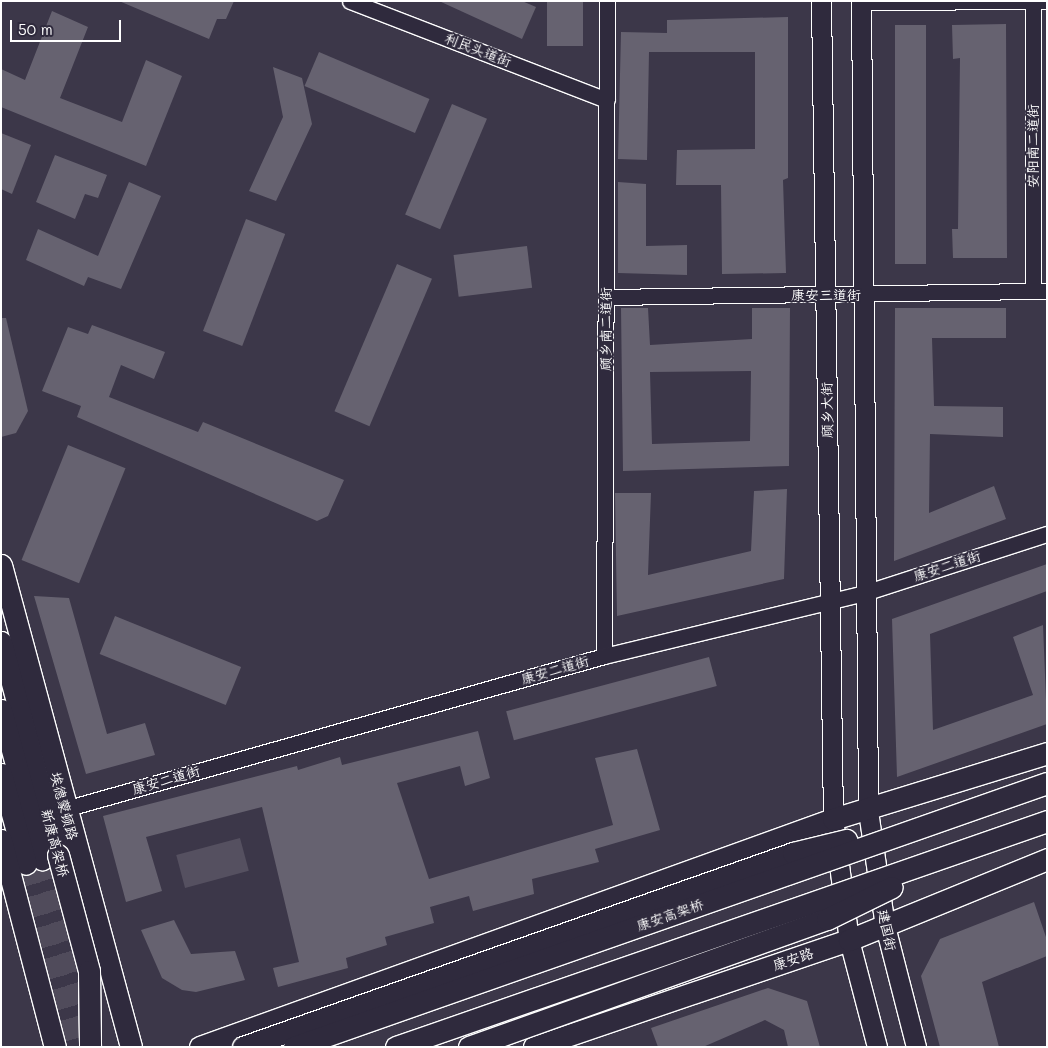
<!DOCTYPE html>
<html>
<head>
<meta charset="utf-8">
<style>
	body { margin:0 }
	#map { position:relative; width:1048px; height:1048px; overflow:hidden; background:#3c3749; font-family:Mali,"LXGW WenKai TC",sans-serif }
	div>[style] { position:absolute }
	.green>* { inset:0; background:#555060; transform-origin:0 0 }
	.building>* { inset:0; background:#666270; transform-origin:0 0 }
	.highway-tunnel>* { height:21px; margin-top:-10.5px; transform-origin:0; background:repeating-linear-gradient(90deg,#504b5b 0 21px,transparent 0 32px) }
	.roads { filter:drop-shadow(1px 0 #fff) drop-shadow(-1px 0 #fff) drop-shadow(0 1px #fff) drop-shadow(0 -1px #fff) }
	.minor>* { height:15px; margin:-7.5px; padding:0 7.5px; transform-origin:7.5px; border-radius:7.5px; background:#2f2a3d }
	.major>* { height:19px; margin:-9.5px; padding:0 9.5px; transform-origin:9.5px; border-radius:9.5px; background:#2f2a3d }
	.highway>* { height:21px; margin:-10.5px; padding:0 10.5px; transform-origin:10.5px; border-radius:10.5px; background:#2f2a3d }
	.bridges { filter:drop-shadow(1px 0 #fff) drop-shadow(-1px 0 #fff) drop-shadow(0 1px #fff) drop-shadow(0 -1px #fff) }
	.highway-bridge>* { height:21px; margin:-10.5px; padding:0 10.5px; transform-origin:10.5px; border-radius:10.5px; background:#2f2a3d }
	span { translate:-50% -50%; white-space:nowrap; text-align:center; line-height:1.15; -webkit-text-stroke:4px #2f2a3d; paint-order:stroke }
	.street-label { font-size:14px; color:#fff }
	.frame { position:absolute; inset:0; border:2px solid #fff; pointer-events:none }
	.scale { position:absolute; left:10px; top:20px; width:111px; height:22px; box-sizing:border-box; border:2px solid #fff; border-top:0; padding-left:6px; font-size:15px; line-height:18px; white-space:nowrap; color:#fff; -webkit-text-stroke:4px #2f2a3d; paint-order:stroke }
</style>
</head>
<body>
<div id="map">
	<div class="green">
		<div style="left:240px;top:838px;width:34px;height:66px;rotate:75deg"></div>
	</div>
	<div class="building">
		<div style="clip-path:polygon(119px 1px,234px 1px,226px 19px,217px 19px,209px 39px)"></div>
		<div style="clip-path:polygon(439px 1px,522px 1px,536px 7px,522px 39px)"></div>
		<div style="left:547px;top:1px;width:36px;height:45px"></div>
		<div style="clip-path:polygon(52px 11px,88px 27px,60px 98px,122px 122px,146px 60px,182px 76px,146px 166px,1px 107px,1px 69px,25px 80px)"></div>
		<div style="clip-path:polygon(788px 17px,788px 178px,783px 180px,786px 273px,722px 274px,721px 185px,676px 185px,677px 150px,755px 149px,755px 52px,649px 52px,647px 160px,618px 159px,621px 32px,667px 33px,667px 20px)"></div>
		<div style="clip-path:polygon(1006px 24px,1007px 258px,953px 258px,952px 229px,958px 229px,960px 58px,953px 59px,952px 25px)"></div>
		<div style="left:926px;top:25px;width:239px;height:31px;rotate:90deg"></div>
		<div style="left:319px;top:52px;width:120px;height:37px;rotate:23deg"></div>
		<div style="clip-path:polygon(273px 67px,302px 78px,312px 124px,276px 201px,249px 191px,283px 117px)"></div>
		<div style="left:452px;top:104px;width:38px;height:120px;rotate:23deg"></div>
		<div style="clip-path:polygon(1px 133px,31px 145px,12px 194px,1px 189px)"></div>
		<div style="clip-path:polygon(55px 155px,107px 175px,98px 198px,85px 194px,75px 219px,36px 202px)"></div>
		<div style="clip-path:polygon(129px 182px,161px 196px,121px 289px,88px 277px,84px 286px,26px 260px,38px 229px,98px 256px)"></div>
		<div style="clip-path:polygon(618px 182px,646px 184px,646px 246px,687px 245px,687px 275px,618px 273px)"></div>
		<div style="left:246px;top:219px;width:42px;height:120px;rotate:21deg"></div>
		<div style="left:527px;top:246px;width:42px;height:74px;rotate:83deg"></div>
		<div style="left:397px;top:264px;width:38px;height:160px;rotate:23deg"></div>
		<div style="clip-path:polygon(evenodd,621px 308px,648px 308px,650px 345px,752px 339px,752px 308px,790px 308px,789px 466px,623px 471px,621px 308px,751px 371px,750px 441px,652px 444px,650px 372px,751px 371px)"></div>
		<div style="clip-path:polygon(895px 308px,1006px 308px,1006px 338px,932px 338px,934px 406px,1003px 407px,1003px 437px,930px 434px,929px 513px,994px 486px,1006px 519px,894px 561px)"></div>
		<div style="clip-path:polygon(1px 318px,6px 318px,28px 411px,16px 433px,1px 437px)"></div>
		<div style="clip-path:polygon(92px 325px,165px 352px,154px 379px,121px 365px,109px 397px,198px 432px,203px 422px,344px 480px,328px 516px,317px 521px,77px 417px,81px 406px,42px 391px,68px 327px,88px 334px)"></div>
		<div style="left:68px;top:445px;width:62px;height:124px;rotate:22deg"></div>
		<div style="clip-path:polygon(787px 489px,784px 579px,617px 616px,615px 493px,651px 493px,648px 575px,751px 551px,754px 491px)"></div>
		<div style="clip-path:polygon(1047px 564px,1047px 591px,930px 634px,933px 730px,1033px 695px,1013px 637px,1043px 625px,1047px 724px,897px 777px,892px 619px)"></div>
		<div style="clip-path:polygon(34px 596px,69px 598px,107px 734px,145px 723px,155px 755px,86px 774px)"></div>
		<div style="left:115px;top:616px;width:136px;height:41px;rotate:22deg"></div>
		<div style="left:709px;top:657px;width:30px;height:210px;rotate:75deg"></div>
		<div style="clip-path:polygon(478px 731px,490px 778px,465px 786px,460px 766px,397px 783px,429px 879px,613px 825px,595px 758px,637px 749px,660px 830px,595px 849px,599px 862px,532px 879px,534px 894px,473px 911px,469px 896px,430px 907px,434px 923px,385px 937px,387px 945px,346px 958px,348px 968px,278px 987px,273px 968px,299px 962px,262px 807px,146px 837px,162px 891px,126px 902px,103px 816px,297px 766px,298px 770px,340px 757px,342px 765px)"></div>
		<div style="clip-path:polygon(1034px 902px,1047px 940px,1047px 956px,982px 982px,999px 1047px,940px 1047px,921px 976px,940px 939px)"></div>
		<div style="clip-path:polygon(174px 920px,191px 954px,235px 951px,245px 980px,196px 992px,182px 990px,162px 978px,141px 930px)"></div>
		<div style="clip-path:polygon(768px 988px,807px 1001px,820px 1047px,788px 1047px,784px 1030px,765px 1020px,703px 1047px,658px 1047px,651px 1028px)"></div>
	</div>
	<div class="highway-tunnel">
		<div style="left:42px;top:859px;width:165px;rotate:74.2deg"></div>
		<div style="left:26px;top:864px;width:190px;rotate:74.4deg"></div>
	</div>
	<div class="roads">
		<div class="minor">
			<div style="left:350px;top:1px;width:275px;rotate:21.1deg"></div>
			<div style="left:861px;top:2px;width:186px;rotate:-0.3deg"></div>
			<div style="left:1033px;top:291px;width:290px;rotate:-90deg"></div>
			<div style="left:606px;top:297px;width:441px;rotate:-0.8deg"></div>
			<div style="left:604px;top:656px;width:655px;rotate:-89.74deg"></div>
			<div style="left:65px;top:809px;width:560px;rotate:-15.85deg"></div>
			<div style="left:604px;top:656px;width:268px;rotate:-13.6deg"></div>
			<div style="left:864px;top:593px;width:192px;rotate:-17.9deg"></div>
		</div>
		<div class="major">
			<div style="left:821px;top:1px;width:818px;rotate:89.16deg"></div>
			<div style="left:833px;top:819px;width:122px;rotate:82.5deg"></div>
			<div style="left:849px;top:940px;width:111px;rotate:75.3deg"></div>
			<div style="left:861px;top:1px;width:810px;rotate:89.5deg"></div>
			<div style="left:868px;top:811px;width:116px;rotate:81.6deg"></div>
			<div style="left:885px;top:926px;width:125px;rotate:75.6deg"></div>
		</div>
		<div class="highway">
			<div style="left:1px;top:565px;width:499px;rotate:74.9deg"></div>
			<div style="left:1px;top:642px;width:220px;rotate:75deg"></div>
			<div style="left:1px;top:710px;width:155px;rotate:74.6deg"></div>
			<div style="left:1px;top:774px;width:93px;rotate:74.5deg"></div>
			<div style="left:1px;top:840px;width:214px;rotate:75.4deg"></div>
			<div style="left:200px;top:1047px;width:673px;rotate:-19.81deg"></div>
			<div style="left:833px;top:819px;width:224px;rotate:-17.1deg"></div>
			<div style="left:534px;top:1047px;width:333px;rotate:-18.8deg"></div>
			<div style="left:849px;top:940px;width:214px;rotate:-22.2deg"></div>
		</div>
	</div>
	<div class="bridges">
		<div class="highway-bridge">
			<div style="left:58px;top:855px;width:120px;rotate:75deg"></div>
			<div style="left:89px;top:971px;width:76px;rotate:89.2deg"></div>
			<div style="left:243px;top:1047px;width:583px;rotate:-19.43deg"></div>
			<div style="left:793px;top:853px;width:55px;rotate:-13.8deg"></div>
			<div style="left:294px;top:1047px;width:798px;rotate:-19.32deg"></div>
			<div style="left:396px;top:1047px;width:689px;rotate:-19.14deg"></div>
			<div style="left:469px;top:1047px;width:380px;rotate:-19.7deg"></div>
			<div style="left:827px;top:919px;width:72px;rotate:-26.2deg"></div>
		</div>
	</div>
	<div class="street-label">
		<span style="left:478px;top:50px;rotate:21deg">利民头道街</span>
		<span style="left:1033px;top:146px;rotate:-90deg">安阳南二道街</span>
		<span style="left:826px;top:295px">康安三道街</span>
		<span style="left:606px;top:329px;rotate:-90deg">顾乡南二道街</span>
		<span style="left:827px;top:410px;rotate:-91deg">顾乡大街</span>
		<span style="left:947px;top:566px;rotate:-18deg">康安二道街</span>
		<span style="left:555px;top:670px;rotate:-16deg">康安二道街</span>
		<span style="left:166px;top:780px;rotate:-16deg">康安二道街</span>
		<span style="left:64px;top:806px;rotate:75deg">埃德蒙顿路</span>
		<span style="left:55px;top:843px;rotate:75deg">新康高架桥</span>
		<span style="left:670px;top:915px;rotate:-19deg">康安高架桥</span>
		<span style="left:887px;top:930px;rotate:78deg">建国街</span>
		<span style="left:793px;top:959px;rotate:-19deg">康安路</span>
	</div>
	<div class="frame"></div>
	<div class="scale">50 m</div>
</div>
</body>
</html>
